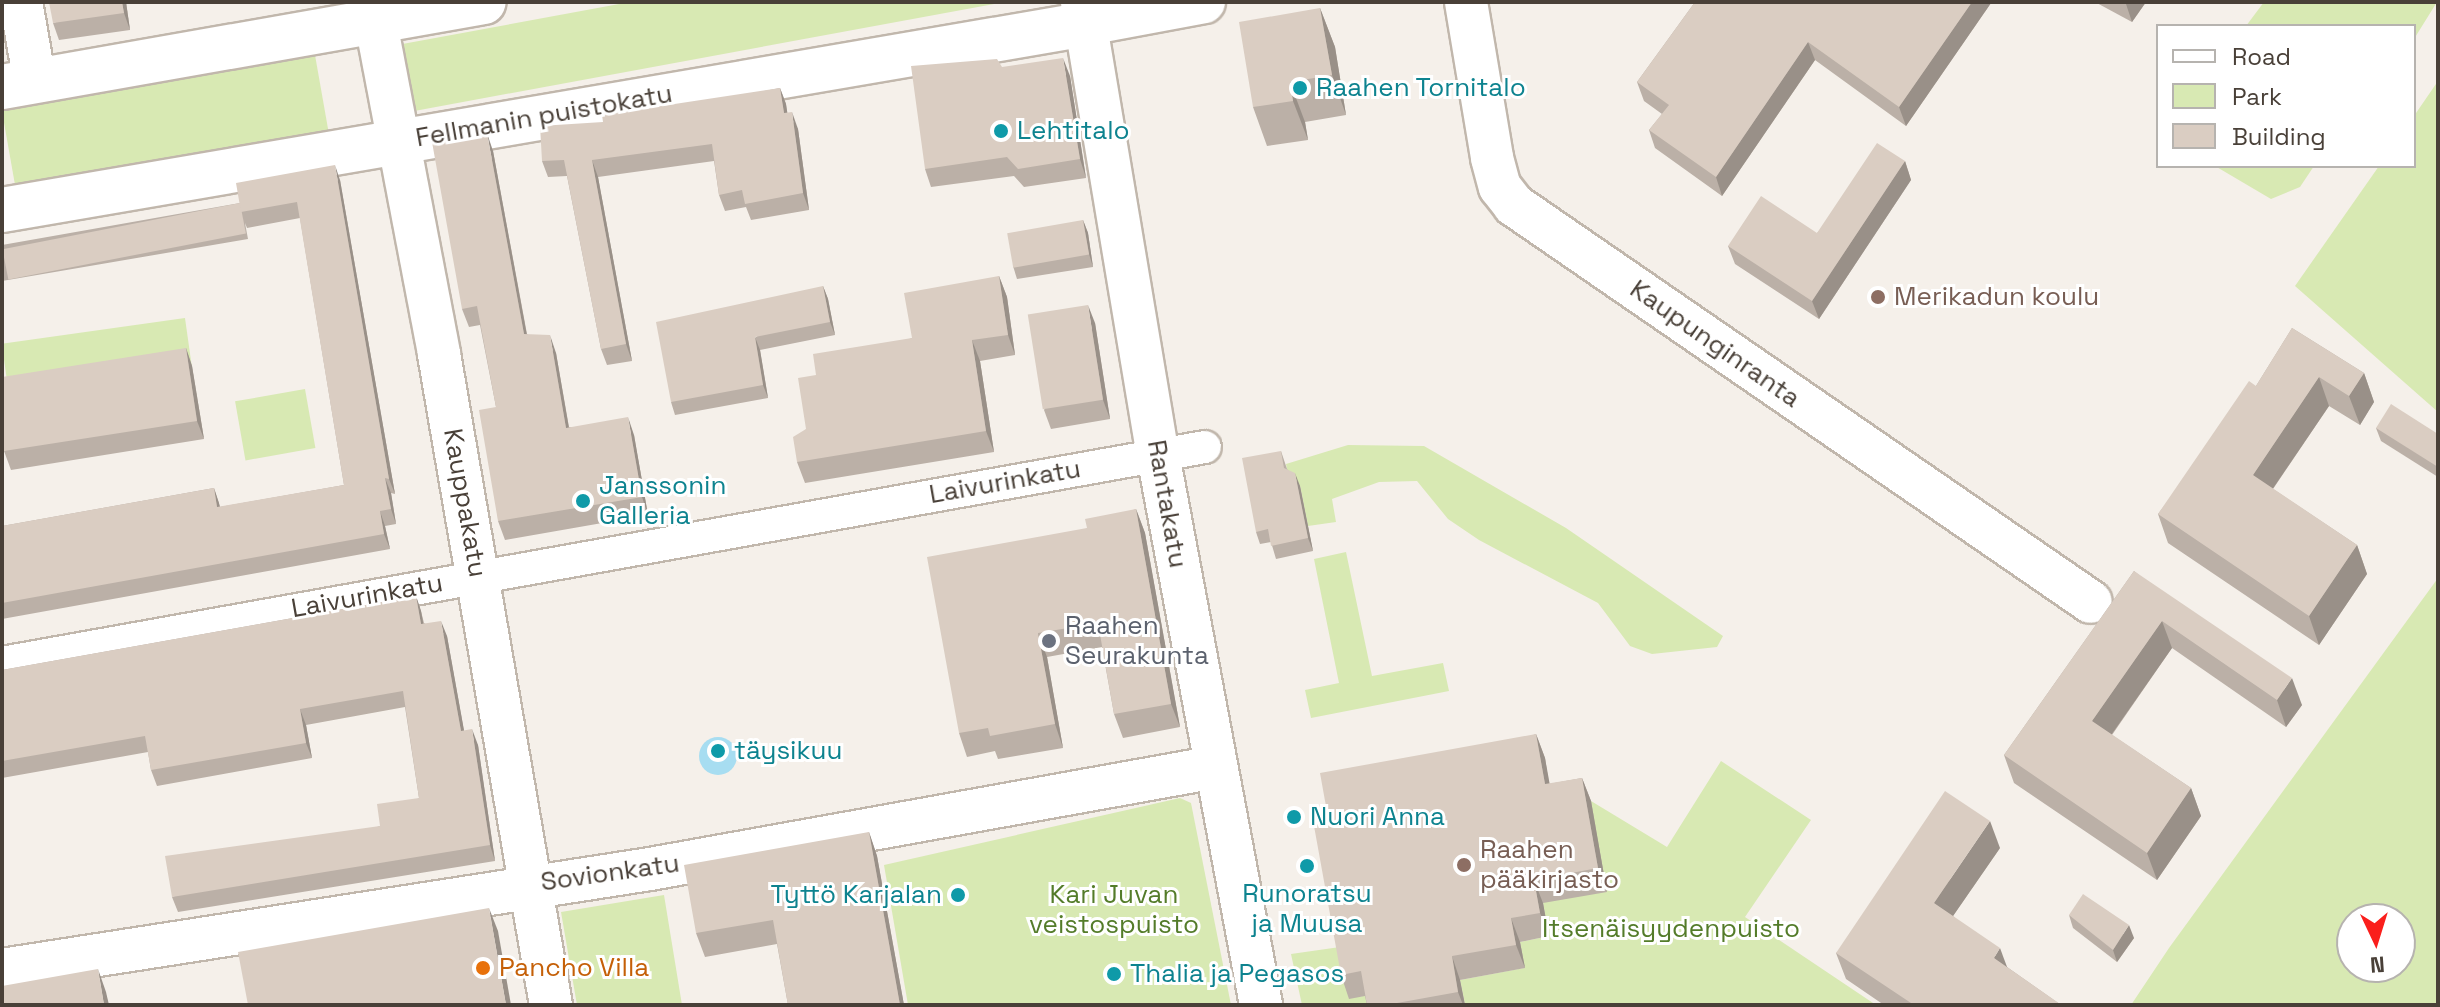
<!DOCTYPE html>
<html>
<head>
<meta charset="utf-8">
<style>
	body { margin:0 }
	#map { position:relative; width:2440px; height:1007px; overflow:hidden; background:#f5f0ea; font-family:"Space Grotesk",sans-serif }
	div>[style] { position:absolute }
	.green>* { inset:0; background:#d8e9b3; transform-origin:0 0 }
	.water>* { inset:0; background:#a7ddf1 }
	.round { border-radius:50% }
	.roads { filter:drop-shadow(2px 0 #c1b7ac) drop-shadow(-2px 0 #c1b7ac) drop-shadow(0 2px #c1b7ac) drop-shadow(0 -2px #c1b7ac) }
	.pedestrian>* { height:32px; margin:-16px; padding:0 16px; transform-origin:16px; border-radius:16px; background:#fff }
	.minor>* { height:42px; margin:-21px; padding:0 21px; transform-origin:21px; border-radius:21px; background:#fff }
	.tertiary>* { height:44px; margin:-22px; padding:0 22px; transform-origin:22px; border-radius:22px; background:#fff }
	.wall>* { inset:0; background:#bbb0a7 }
	.shaded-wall>* { inset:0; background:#999088 }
	.building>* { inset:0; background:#dacdc2; transform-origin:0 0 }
	.dots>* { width:22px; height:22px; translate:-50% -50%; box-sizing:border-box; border:4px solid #fff; border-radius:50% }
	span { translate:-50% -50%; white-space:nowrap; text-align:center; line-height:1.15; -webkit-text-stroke:6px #fff; paint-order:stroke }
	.culture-label { font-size:26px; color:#0d838f }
	.left { translate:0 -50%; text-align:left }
	.right { translate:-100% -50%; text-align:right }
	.street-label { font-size:26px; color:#494038 }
	.education-label { font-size:26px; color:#785e54 }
	.worship-label { font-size:26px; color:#5b616d }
	.park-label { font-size:26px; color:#547c2a }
	.food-label { font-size:26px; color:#c56008 }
	.frame { position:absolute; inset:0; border:4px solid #494038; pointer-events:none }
	.legend { position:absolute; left:2156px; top:24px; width:260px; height:144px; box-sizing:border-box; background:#fff; border:2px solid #b6b3af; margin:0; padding:10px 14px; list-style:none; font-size:24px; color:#494038 }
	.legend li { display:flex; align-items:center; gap:16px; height:40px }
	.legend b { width:40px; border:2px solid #b6b3af }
	.north { position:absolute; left:2336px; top:903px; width:80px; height:80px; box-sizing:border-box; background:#fff; border:2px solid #b6b3af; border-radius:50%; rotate:176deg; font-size:22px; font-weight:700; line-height:32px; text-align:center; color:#494038 }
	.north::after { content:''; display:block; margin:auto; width:28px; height:36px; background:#fa1f1c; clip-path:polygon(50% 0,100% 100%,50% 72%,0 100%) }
</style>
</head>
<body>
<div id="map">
	<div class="green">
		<div style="clip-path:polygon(630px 2px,1005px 2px,409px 112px,397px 45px)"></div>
		<div style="clip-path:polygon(2264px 2px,2437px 2px,2414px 39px,2414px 26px,2246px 26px)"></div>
		<div style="left:315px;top:55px;width:78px;height:318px;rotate:80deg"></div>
		<div style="clip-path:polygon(2438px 81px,2438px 412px,2295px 286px,2379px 166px,2414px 166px,2414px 116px)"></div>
		<div style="clip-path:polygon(2215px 166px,2314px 166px,2300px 187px,2271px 199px)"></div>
		<div style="left:185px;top:318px;width:49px;height:185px;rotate:82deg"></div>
		<div style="left:305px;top:389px;width:60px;height:71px;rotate:80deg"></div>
		<div style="clip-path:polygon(1348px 445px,1424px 446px,1566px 528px,1723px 636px,1717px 647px,1652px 654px,1630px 646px,1598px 603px,1479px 540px,1448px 519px,1417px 481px,1379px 482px,1332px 499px,1336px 522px,1308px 526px,1300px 486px,1289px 481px,1286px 464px)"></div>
		<div style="clip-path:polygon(1346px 552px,1372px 676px,1443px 663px,1449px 691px,1311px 718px,1305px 690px,1339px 683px,1314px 559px)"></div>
		<div style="clip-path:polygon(evenodd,2438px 578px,2438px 1005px,2131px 1005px,2169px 948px,2438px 578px,2352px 919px,2400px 919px,2400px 967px,2352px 967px,2352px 919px)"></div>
		<div style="clip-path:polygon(1721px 761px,1811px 820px,1745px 917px,1876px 1005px,1465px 1005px,1460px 980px,1524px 968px,1520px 942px,1549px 936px,1543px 903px,1591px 801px,1667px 847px)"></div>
		<div style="clip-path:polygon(1180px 798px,1191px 803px,1231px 1005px,908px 1005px,884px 865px)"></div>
		<div style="clip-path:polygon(664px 895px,682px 1005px,577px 1005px,561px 912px)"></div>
		<div style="clip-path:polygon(1340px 947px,1349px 998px,1370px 995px,1371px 1005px,1302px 1005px,1291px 954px)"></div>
	</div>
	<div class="water">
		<div class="round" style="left:699px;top:737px;width:38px;height:38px"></div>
	</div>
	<div class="roads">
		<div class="pedestrian">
			<div style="left:2px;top:663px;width:1222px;rotate:-10.18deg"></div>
		</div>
		<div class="minor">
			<div style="left:21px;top:2px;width:81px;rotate:80.1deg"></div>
			<div style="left:372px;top:2px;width:358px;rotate:79.2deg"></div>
			<div style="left:439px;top:354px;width:661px;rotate:80.24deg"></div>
			<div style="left:1082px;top:2px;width:459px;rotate:80.5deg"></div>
			<div style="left:1158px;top:455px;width:560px;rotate:79.39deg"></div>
			<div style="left:1466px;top:2px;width:158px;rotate:80.5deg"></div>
			<div style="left:1492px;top:158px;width:30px;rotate:75deg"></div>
			<div style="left:1500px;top:187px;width:23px;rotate:52deg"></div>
			<div style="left:1514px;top:205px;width:700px;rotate:34.53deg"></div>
			<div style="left:1087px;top:24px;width:119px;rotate:-10.6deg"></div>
			<div style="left:2px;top:970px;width:656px;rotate:-8.86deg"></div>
			<div style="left:650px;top:869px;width:575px;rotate:-10.22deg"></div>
		</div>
		<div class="tertiary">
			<div style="left:2px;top:87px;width:489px;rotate:-10deg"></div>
			<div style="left:2px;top:210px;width:1101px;rotate:-9.73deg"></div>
		</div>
	</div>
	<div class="wall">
		<div style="clip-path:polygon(126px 2px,130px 30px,59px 40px,53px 23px)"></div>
		<div style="clip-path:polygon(1695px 2px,1991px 3px,1906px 126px,1815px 60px,1722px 196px,1655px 148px,1649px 130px,1662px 114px,1644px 101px,1637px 82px)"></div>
		<div style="clip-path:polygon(2095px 2px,2146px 2px,2132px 22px)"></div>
		<div style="clip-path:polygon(1320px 8px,1335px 47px,1346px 115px,1305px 122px,1308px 140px,1267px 146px,1253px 107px)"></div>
		<div style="clip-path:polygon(1002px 67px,1070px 76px,1086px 178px,1024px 187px,1014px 176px,931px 187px,925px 169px)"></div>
		<div style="clip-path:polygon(780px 88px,786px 104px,787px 113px,798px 129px,809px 210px,751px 220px,746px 207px,725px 211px,719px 195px,714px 161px,598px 177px,632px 361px,607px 365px,601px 349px,567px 176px,548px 177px,542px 161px,603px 122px)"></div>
		<div style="clip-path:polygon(493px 151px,527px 334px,556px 353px,569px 427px,634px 435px,648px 515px,505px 540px,498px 521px,496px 407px,480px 325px,469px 327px,462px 309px)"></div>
		<div style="clip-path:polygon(1905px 161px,1911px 180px,1819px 319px,1735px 264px,1728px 246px,1817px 233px)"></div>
		<div style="clip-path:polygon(340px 180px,395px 494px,391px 493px,396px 524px,385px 526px,390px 549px,2px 619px,2px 526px,214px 488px,220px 507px,344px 485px,300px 218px,247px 228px,245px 223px,248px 239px,2px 281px,2px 245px,240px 203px)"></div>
		<div style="clip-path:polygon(1083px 220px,1088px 233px,1093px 267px,1017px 279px,1013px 266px)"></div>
		<div style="clip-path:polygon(999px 276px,1007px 297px,1015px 355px,980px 361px,994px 452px,805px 483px,797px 462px,806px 429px,816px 375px,912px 338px)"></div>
		<div style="clip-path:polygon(823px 286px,828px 299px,835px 335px,760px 350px,768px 398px,675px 415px,671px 402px)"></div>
		<div style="clip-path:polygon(1095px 323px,1110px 419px,1051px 429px,1044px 410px)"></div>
		<div style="clip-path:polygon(2292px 328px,2364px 373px,2374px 402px,2360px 425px,2329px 406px,2273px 489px,2357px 545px,2367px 574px,2319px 645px,2168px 543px,2158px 514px,2256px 386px)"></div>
		<div style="clip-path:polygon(186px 348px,192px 366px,204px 439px,11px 470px,4px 451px)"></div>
		<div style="clip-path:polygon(2376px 428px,2438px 434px,2438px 477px,2381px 441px)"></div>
		<div style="clip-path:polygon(1281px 451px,1287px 469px,1300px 486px,1313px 551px,1276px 559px,1271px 542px,1260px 544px,1256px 532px)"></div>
		<div style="clip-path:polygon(1136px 509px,1145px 533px,1180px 727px,1123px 738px,1114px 714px,1102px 647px,1047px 657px,1063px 748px,998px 759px,995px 751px,967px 757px,959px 733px,1087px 528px)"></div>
		<div style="clip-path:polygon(2134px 571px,2302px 705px,2286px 727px,2172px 648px,2112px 735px,2191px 788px,2201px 816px,2157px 880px,2014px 783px,2004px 755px)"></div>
		<div style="clip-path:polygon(416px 596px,421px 611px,424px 623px,447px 636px,464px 731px,478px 745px,495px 861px,178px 912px,172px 897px,380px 826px,419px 798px,405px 707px,306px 725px,312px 758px,157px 786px,151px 770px,148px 752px,2px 778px,2px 670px)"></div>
		<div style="clip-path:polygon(1536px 734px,1545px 758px,1549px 784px,1582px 778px,1591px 801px,1607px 892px,1543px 903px,1549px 936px,1520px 942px,1525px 968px,1460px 980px,1465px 1005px,1367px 1005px,1365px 996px,1349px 999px,1341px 975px,1327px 812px)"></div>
		<div style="clip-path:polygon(869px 832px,877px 856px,904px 1005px,788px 1005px,777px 944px,705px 957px,696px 933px)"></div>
		<div style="clip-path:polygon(2000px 848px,1953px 916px,2007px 967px,2061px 1005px,1884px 1005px,1846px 979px,1836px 953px)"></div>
		<div style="clip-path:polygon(2069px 915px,2134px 938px,2117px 962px,2073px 928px)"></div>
	</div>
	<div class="shaded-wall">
		<div style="clip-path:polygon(122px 2px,126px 2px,130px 30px,124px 13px)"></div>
		<div style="clip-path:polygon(1972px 2px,1991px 3px,1906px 126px,1899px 107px)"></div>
		<div style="clip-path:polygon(2127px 2px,2146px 2px,2132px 22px,2126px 4px)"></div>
		<div style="clip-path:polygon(1320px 8px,1335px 47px,1346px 115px,1332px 75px)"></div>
		<div style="clip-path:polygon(1808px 42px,1815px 60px,1722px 196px,1716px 177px)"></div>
		<div style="clip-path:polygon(1063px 58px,1070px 76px,1086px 178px,1080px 159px)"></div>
		<div style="clip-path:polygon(1290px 82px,1305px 122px,1308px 140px,1293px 101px)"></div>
		<div style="clip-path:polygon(780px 88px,786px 104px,790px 130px,784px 113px)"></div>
		<div style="clip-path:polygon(792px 112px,798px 129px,809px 210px,803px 193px)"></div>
		<div style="clip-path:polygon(487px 133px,493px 151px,530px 352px,524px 334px)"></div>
		<div style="clip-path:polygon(592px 160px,598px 177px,632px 361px,626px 344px)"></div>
		<div style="clip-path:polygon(1905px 161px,1911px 180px,1819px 319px,1812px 301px)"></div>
		<div style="clip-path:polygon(335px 165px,340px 180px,395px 494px,389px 479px)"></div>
		<div style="clip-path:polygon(1083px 220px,1088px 233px,1093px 267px,1089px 254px)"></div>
		<div style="clip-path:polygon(999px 276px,1007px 297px,1015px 355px,1008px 335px)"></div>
		<div style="clip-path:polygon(823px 286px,828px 299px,835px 335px,830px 322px)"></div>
		<div style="clip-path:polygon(1088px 305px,1095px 323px,1110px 419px,1103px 400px)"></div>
		<div style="clip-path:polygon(550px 335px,556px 353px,572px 446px,566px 428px)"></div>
		<div style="clip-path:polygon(755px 337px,760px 350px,768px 398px,763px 385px)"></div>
		<div style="clip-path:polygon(972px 340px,980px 361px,994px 452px,986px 431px)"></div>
		<div style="clip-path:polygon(186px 348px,192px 366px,204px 439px,197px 421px)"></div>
		<div style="clip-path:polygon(2364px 373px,2374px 402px,2360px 425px,2349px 396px)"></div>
		<div style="clip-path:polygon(2319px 377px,2329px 406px,2263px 503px,2253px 475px)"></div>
		<div style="clip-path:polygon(628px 417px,634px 435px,648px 515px,642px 497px)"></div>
		<div style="clip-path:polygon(1295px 473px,1300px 486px,1313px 551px,1308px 538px)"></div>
		<div style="clip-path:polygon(385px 478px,391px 493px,396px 524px,391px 509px)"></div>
		<div style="clip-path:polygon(214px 488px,219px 503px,223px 522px,217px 507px)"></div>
		<div style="clip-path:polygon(1136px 509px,1145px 533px,1180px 727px,1171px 704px)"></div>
		<div style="clip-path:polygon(380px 511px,385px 526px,390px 549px,384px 534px)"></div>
		<div style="clip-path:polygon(2357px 545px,2367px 574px,2319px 645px,2309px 616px)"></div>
		<div style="clip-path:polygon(416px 596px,421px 611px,426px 639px,421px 624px)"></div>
		<div style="clip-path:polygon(441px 621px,447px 636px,467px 747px,461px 731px)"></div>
		<div style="clip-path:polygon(2162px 621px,2172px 648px,2102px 748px,2092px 721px)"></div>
		<div style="clip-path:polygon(1038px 633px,1047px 657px,1063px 748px,1055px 724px)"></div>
		<div style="clip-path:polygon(2292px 678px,2302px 705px,2286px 727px,2277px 700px)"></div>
		<div style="clip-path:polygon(300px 709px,306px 725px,312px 758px,306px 743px)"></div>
		<div style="clip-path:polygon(472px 729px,478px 745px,495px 861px,490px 845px)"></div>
		<div style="clip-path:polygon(1536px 734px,1545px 758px,1554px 808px,1545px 784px)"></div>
		<div style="clip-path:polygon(1582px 778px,1591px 801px,1607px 892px,1598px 868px)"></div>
		<div style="clip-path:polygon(2191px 788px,2201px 816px,2157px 880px,2147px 853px)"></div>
		<div style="clip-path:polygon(1990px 821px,2000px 848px,1944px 929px,1934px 903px)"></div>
		<div style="clip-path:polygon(869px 832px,877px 856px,904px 1005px,900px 1005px)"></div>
		<div style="clip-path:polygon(1534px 880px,1543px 903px,1549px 936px,1540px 913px)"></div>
		<div style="clip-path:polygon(489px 908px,498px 931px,511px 1005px,506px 1005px)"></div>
		<div style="clip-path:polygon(1511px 918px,1520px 942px,1525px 968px,1516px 945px)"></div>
		<div style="clip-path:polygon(2129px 925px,2134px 938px,2117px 962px,2113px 950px)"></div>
		<div style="clip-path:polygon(2000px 948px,2010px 975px,1994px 958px)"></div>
		<div style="clip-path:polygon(1452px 956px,1460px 980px,1465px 1005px,1463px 1005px,1458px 992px)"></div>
		<div style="clip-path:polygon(98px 969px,106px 992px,109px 1005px,104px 1005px)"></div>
	</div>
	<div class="building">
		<div style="clip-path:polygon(49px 2px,122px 2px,124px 13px,53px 23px)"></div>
		<div style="clip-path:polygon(1695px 2px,1972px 2px,1899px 107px,1808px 42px,1716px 177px,1649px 130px,1669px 105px,1637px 82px)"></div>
		<div style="clip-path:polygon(1320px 8px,1332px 75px,1290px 82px,1293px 101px,1253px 107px,1239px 22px)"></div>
		<div style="clip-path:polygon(1063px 58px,1080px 159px,1018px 169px,1007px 157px,925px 169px,911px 66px,997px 59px,1002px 67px)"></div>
		<div style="clip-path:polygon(780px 88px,784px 113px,792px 112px,803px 193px,745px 204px,742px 190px,719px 195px,712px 144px,592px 160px,626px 344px,601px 349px,564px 160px,542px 161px,540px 126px,603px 122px,602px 115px)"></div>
		<div style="clip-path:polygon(487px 133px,524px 334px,550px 335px,566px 428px,628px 417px,642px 497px,498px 521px,479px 410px,496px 407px,477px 306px,462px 309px,432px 142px)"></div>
		<div style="clip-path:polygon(1877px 143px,1905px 161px,1812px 301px,1728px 246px,1761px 196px,1817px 233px)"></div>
		<div style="clip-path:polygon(335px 165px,389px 479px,385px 478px,391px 509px,380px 511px,384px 534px,2px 603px,2px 526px,214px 488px,217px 507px,344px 485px,297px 202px,241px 212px,236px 183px)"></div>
		<div style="left:240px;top:203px;width:31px;height:242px;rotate:79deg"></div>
		<div style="left:1083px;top:220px;width:35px;height:77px;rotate:80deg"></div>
		<div style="clip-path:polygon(999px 276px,1008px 335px,972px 340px,986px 431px,797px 462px,793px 437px,806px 429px,798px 378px,816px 375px,813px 354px,912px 338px,904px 293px)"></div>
		<div style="clip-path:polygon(823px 286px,830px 322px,755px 337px,763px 385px,671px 402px,656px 322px)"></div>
		<div style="left:1088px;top:305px;width:96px;height:61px;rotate:81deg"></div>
		<div style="clip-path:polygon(2292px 328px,2364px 373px,2349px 396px,2319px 377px,2253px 475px,2357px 545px,2309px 616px,2158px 514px,2249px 381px,2256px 386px)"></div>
		<div style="clip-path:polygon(186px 348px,197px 421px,4px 451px,2px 439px,2px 377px)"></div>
		<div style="clip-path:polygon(2391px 404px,2438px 434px,2438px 467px,2376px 428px)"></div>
		<div style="clip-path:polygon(1281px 451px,1284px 468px,1295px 473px,1308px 538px,1271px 546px,1268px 529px,1256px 532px,1242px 458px)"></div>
		<div style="clip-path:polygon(1136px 509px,1171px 704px,1114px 714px,1098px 623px,1038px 633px,1055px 724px,990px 736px,988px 728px,959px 733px,927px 557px,1087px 528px,1085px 519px)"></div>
		<div style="clip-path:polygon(2134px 571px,2292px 678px,2277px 700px,2162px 621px,2092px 721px,2191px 788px,2147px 853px,2004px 755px)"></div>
		<div style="clip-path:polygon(416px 596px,421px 624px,441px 621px,461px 731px,472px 729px,490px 845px,172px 897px,165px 856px,380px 826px,377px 804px,419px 798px,403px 691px,300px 709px,306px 743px,151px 770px,145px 736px,2px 761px,2px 670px)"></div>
		<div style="clip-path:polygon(1536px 734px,1545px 784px,1582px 778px,1598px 868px,1534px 880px,1540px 913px,1511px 918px,1516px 945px,1452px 956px,1458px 992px,1386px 1005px,1367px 1005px,1361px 971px,1341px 975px,1312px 815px,1327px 812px,1320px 773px)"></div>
		<div style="clip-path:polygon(1945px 791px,1990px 821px,1934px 903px,2000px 948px,1994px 958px,2060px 1004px,2060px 1005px,1914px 1005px,1836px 953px)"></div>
		<div style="clip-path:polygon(869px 832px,900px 1005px,788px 1005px,773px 920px,696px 933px,684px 865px)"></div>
		<div style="clip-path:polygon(2083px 894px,2129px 925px,2113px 950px,2069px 915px)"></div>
		<div style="clip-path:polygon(489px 908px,506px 1005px,248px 1005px,238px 952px)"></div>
		<div style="clip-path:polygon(98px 969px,104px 1005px,2px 1005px,2px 986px)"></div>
	</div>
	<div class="dots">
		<div style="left:1300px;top:88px;background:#0f9aa8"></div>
		<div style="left:1001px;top:131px;background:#0f9aa8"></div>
		<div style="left:1878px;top:297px;background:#8d6e63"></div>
		<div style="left:583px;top:501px;background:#0f9aa8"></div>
		<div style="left:1049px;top:641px;background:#6b7280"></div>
		<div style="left:718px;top:751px;background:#0f9aa8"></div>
		<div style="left:1294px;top:817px;background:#0f9aa8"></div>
		<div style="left:1464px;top:865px;background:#8d6e63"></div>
		<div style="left:1307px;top:866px;background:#0f9aa8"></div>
		<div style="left:958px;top:895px;background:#0f9aa8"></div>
		<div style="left:483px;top:968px;background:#e8710a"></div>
		<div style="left:1114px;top:974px;background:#0f9aa8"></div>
	</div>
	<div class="culture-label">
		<span class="left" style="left:1316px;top:88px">Raahen Tornitalo</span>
		<span class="left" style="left:1017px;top:131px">Lehtitalo</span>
		<span class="left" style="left:599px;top:501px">Janssonin<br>Galleria</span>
		<span class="left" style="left:734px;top:751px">täysikuu</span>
		<span class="left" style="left:1310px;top:817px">Nuori Anna</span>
		<span style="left:1307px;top:909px">Runoratsu<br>ja Muusa</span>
		<span class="right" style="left:942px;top:895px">Tyttö Karjalan</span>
		<span class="left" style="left:1130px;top:974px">Thalia ja Pegasos</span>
	</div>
	<div class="street-label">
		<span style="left:544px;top:116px;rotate:-10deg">Fellmanin puistokatu</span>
		<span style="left:1715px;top:344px;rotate:35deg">Kaupunginranta</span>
		<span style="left:1005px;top:482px;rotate:-10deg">Laivurinkatu</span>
		<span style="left:465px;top:503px;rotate:80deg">Kauppakatu</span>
		<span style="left:1167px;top:504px;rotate:80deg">Rantakatu</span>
		<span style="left:367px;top:596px;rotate:-10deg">Laivurinkatu</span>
		<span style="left:610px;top:873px;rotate:-8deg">Sovionkatu</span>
	</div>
	<div class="education-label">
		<span class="left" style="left:1894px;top:297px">Merikadun koulu</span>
		<span class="left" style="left:1480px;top:865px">Raahen<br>pääkirjasto</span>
	</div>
	<div class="worship-label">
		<span class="left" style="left:1065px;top:641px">Raahen<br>Seurakunta</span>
	</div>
	<div class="park-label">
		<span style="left:1114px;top:910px">Kari Juvan<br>veistospuisto</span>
		<span style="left:1671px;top:929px">Itsenäisyydenpuisto</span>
	</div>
	<div class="food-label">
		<span class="left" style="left:499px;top:968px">Pancho Villa</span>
	</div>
	<div class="frame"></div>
	<ul class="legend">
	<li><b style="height:10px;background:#fff"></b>Road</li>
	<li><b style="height:22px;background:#d8e9b3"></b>Park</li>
	<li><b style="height:22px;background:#dacdc2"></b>Building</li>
	</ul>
	<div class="north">N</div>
</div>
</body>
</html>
